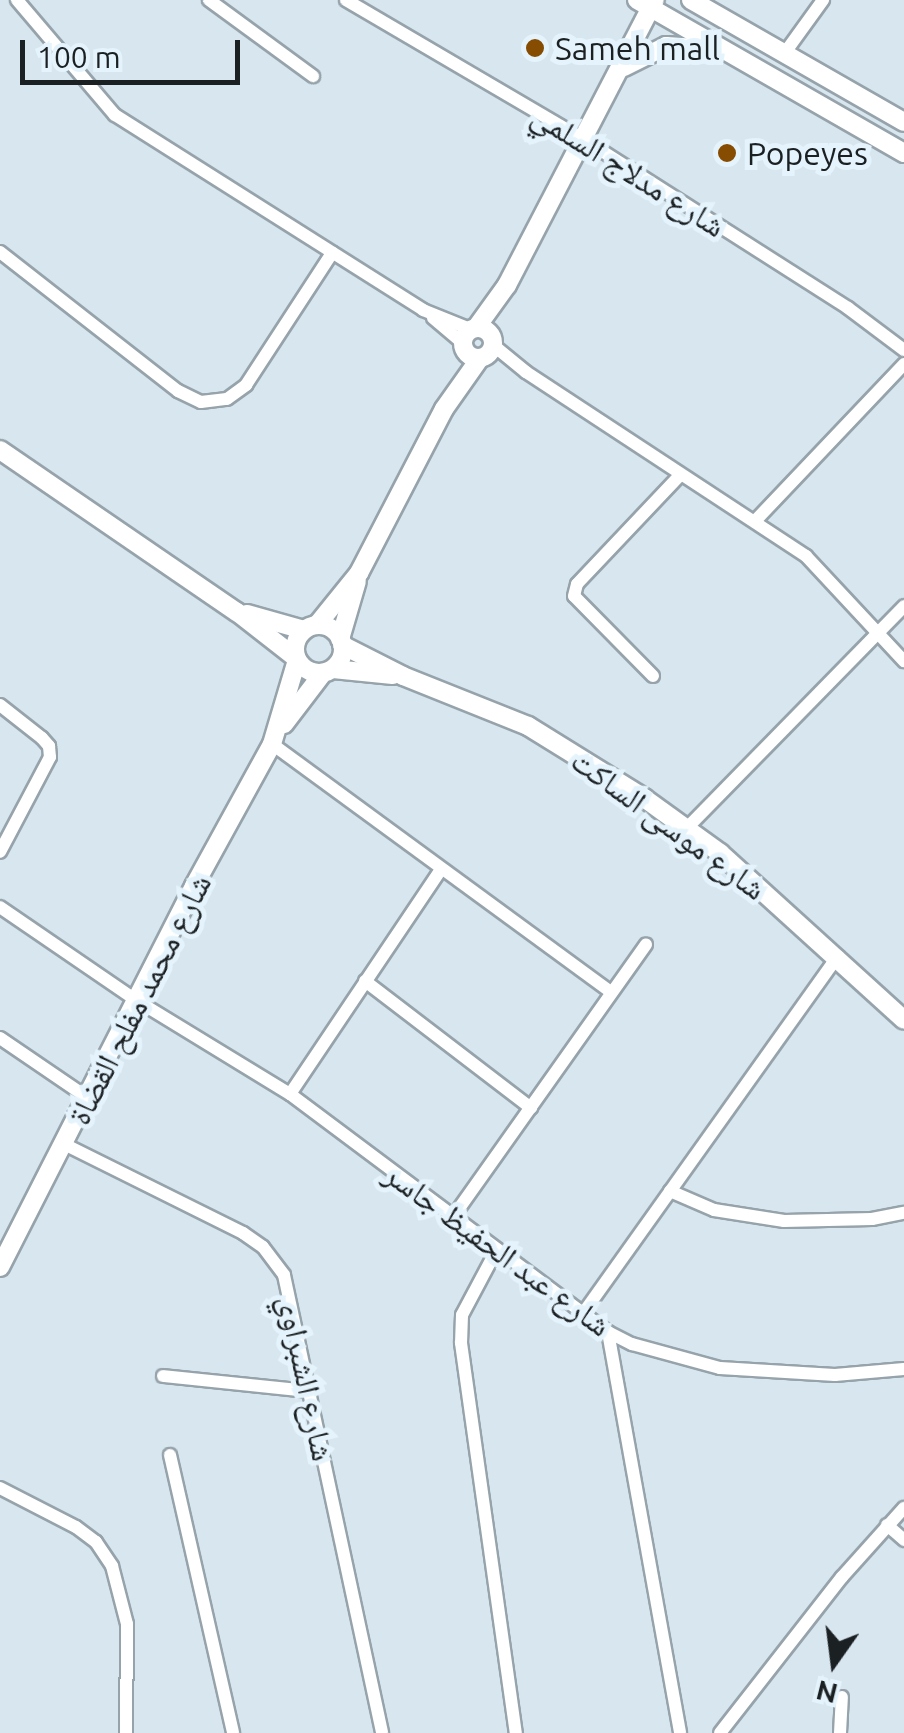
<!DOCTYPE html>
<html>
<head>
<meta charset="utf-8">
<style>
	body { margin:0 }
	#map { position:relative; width:904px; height:1733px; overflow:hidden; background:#d8e6ef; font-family:Ubuntu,"Noto Naskh Arabic",sans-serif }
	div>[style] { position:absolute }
	.roads { filter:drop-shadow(2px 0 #96a3ab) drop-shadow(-2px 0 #96a3ab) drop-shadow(0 2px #96a3ab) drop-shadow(0 -2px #96a3ab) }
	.street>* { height:12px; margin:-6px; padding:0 6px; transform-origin:6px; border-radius:6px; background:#fff }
	.secondary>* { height:18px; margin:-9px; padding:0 9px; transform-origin:9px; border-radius:9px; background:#fff }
	.secondary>.ring { margin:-9px; padding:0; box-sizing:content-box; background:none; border:18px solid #fff; border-radius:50% }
	.dots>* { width:28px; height:28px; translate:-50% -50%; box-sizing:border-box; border:5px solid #e5f4fc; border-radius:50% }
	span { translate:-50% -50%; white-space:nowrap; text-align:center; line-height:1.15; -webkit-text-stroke:10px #e5f4fc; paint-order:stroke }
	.poi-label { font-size:32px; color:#1b2023 }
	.left { translate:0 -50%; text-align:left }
	.street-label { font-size:32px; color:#1b2023 }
	.north { position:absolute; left:784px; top:1613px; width:100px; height:100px; -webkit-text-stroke:8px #e5f4fc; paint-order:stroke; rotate:194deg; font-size:28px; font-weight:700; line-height:40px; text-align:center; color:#1b2023 }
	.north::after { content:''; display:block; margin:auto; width:35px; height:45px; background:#1b2023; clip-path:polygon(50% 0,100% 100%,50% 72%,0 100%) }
	.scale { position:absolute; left:20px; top:40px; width:220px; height:45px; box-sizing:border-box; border:5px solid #1b2023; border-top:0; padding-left:12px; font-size:30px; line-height:35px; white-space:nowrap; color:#1b2023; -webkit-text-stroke:8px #e5f4fc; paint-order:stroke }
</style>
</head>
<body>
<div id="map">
	<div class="roads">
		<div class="street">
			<div style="left:17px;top:0;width:151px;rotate:49.6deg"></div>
			<div style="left:115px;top:115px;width:365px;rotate:32.3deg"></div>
			<div style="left:423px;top:310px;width:51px;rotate:22deg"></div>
			<div style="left:209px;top:0;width:129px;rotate:36.2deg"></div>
			<div style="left:346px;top:0;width:275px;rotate:30.4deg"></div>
			<div style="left:583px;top:139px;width:314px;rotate:32.5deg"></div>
			<div style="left:848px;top:308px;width:70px;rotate:36.9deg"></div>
			<div style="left:784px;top:54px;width:67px;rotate:-54.2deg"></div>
			<div style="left:0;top:252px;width:226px;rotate:38deg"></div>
			<div style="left:178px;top:391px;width:25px;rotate:26deg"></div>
			<div style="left:201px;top:402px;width:26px;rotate:-7deg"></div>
			<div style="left:227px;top:399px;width:24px;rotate:-36deg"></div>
			<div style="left:246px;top:385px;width:158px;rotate:-56.9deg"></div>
			<div style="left:433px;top:318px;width:39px;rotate:40deg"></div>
			<div style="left:493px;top:345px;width:43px;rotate:39.3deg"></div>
			<div style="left:526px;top:372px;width:335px;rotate:33.3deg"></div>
			<div style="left:806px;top:556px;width:144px;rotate:47deg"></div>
			<div style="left:756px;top:520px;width:215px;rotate:-46.5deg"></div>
			<div style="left:653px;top:676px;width:112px;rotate:-134.6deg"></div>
			<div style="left:574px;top:596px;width:12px;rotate:-76deg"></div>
			<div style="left:577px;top:584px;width:150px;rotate:-46.6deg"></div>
			<div style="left:0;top:705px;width:53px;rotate:38.2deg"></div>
			<div style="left:42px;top:738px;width:11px;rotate:49deg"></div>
			<div style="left:49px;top:746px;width:11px;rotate:85deg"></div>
			<div style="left:50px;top:757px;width:107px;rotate:117.8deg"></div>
			<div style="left:272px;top:744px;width:419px;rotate:36.2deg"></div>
			<div style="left:686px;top:829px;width:312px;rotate:-45.6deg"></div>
			<div style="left:0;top:907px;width:165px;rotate:34.4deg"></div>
			<div style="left:136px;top:1000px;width:180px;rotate:31.4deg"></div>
			<div style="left:290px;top:1094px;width:397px;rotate:36.8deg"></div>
			<div style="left:608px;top:1332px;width:27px;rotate:27deg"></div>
			<div style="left:632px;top:1344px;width:91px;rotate:15.3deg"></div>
			<div style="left:720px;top:1368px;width:115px;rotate:3.5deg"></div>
			<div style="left:835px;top:1375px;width:69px;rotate:-5deg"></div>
			<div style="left:365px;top:981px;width:209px;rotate:37.4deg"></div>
			<div style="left:0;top:1038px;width:107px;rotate:34.3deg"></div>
			<div style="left:290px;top:1094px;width:271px;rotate:-56.1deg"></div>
			<div style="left:66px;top:1145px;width:198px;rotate:26.4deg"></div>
			<div style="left:243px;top:1233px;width:24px;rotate:35deg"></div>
			<div style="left:263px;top:1247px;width:35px;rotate:53deg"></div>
			<div style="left:284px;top:1275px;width:468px;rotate:77.9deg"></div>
			<div style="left:670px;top:1191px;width:48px;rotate:23.4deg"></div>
			<div style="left:714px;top:1210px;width:71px;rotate:8.9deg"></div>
			<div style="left:784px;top:1221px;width:88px;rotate:-1.3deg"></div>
			<div style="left:872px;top:1219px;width:33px;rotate:-11deg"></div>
			<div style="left:453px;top:1217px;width:334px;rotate:-54.7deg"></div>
			<div style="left:496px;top:1251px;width:72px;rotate:118deg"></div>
			<div style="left:462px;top:1315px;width:28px;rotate:92deg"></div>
			<div style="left:461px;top:1343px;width:394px;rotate:82deg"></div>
			<div style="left:584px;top:1312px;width:437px;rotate:-54.5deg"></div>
			<div style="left:608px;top:1332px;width:407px;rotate:79.8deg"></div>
			<div style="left:163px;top:1376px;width:147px;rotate:5.9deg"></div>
			<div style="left:170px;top:1455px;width:285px;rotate:77.2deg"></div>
			<div style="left:0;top:1488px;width:85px;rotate:27.2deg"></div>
			<div style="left:76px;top:1527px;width:25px;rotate:37deg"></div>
			<div style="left:96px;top:1542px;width:29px;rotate:56deg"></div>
			<div style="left:112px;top:1566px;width:60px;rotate:75.5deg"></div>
			<div style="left:127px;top:1624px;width:109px;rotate:90.5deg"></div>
			<div style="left:887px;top:1525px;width:23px;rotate:41deg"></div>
			<div style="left:720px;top:1733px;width:198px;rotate:-52deg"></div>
			<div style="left:842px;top:1577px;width:93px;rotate:-48.1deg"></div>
			<div style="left:840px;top:1733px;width:36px;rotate:-87deg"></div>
		</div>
		<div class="secondary">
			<div style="left:637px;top:0;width:308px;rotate:29.8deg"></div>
			<div style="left:691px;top:0;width:245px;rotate:29.8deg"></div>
			<div style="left:624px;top:67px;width:47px;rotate:-26.6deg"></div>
			<div style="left:666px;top:46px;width:46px;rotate:3.7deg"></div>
			<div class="ring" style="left:463px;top:328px;width:12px;height:12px"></div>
			<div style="left:476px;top:328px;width:53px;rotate:-54.2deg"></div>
			<div style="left:507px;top:285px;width:321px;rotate:-62.6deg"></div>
			<div style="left:0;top:450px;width:287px;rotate:34.4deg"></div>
			<div style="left:237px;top:612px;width:75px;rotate:37.9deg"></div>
			<div style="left:247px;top:614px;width:59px;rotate:15.7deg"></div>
			<div style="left:317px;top:625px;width:67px;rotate:-51.1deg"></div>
			<div style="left:359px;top:573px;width:185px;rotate:-62.6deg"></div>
			<div style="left:444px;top:409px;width:62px;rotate:-54.8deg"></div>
			<div class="ring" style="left:295px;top:625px;width:30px;height:30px"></div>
			<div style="left:340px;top:639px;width:60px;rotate:-73.7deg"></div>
			<div style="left:342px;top:645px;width:68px;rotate:26.9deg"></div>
			<div style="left:403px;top:676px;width:135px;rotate:21.8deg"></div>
			<div style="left:528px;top:726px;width:137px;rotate:31.8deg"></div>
			<div style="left:644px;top:798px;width:94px;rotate:35.9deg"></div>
			<div style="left:720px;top:853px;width:248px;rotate:42.2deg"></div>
			<div style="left:333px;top:669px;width:60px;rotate:5.7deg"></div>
			<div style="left:284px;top:724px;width:64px;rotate:-52.6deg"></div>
			<div style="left:0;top:1267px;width:428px;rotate:-63deg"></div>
			<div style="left:194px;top:886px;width:162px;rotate:-61.2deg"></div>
			<div style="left:272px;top:744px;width:88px;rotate:-73.4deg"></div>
		</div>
	</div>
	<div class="dots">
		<div style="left:535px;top:48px;background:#864c01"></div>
		<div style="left:727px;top:153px;background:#864c01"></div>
	</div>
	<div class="poi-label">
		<span class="left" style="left:555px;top:48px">Sameh mall</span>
		<span class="left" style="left:747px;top:153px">Popeyes</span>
	</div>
	<div class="street-label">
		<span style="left:629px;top:170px;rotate:32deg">شارع مدلاج السلمي</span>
		<span style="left:669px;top:824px;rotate:36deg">شارع موسى الساكت</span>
		<span style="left:139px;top:999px;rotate:-63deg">شارع محمد مفلح القضاة</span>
		<span style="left:498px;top:1249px;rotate:36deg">شارع عبد الحفيظ جاسر</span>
		<span style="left:307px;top:1378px;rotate:78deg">شارع الشبراوي</span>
	</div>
	<div class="north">N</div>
	<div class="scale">100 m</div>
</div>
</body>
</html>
